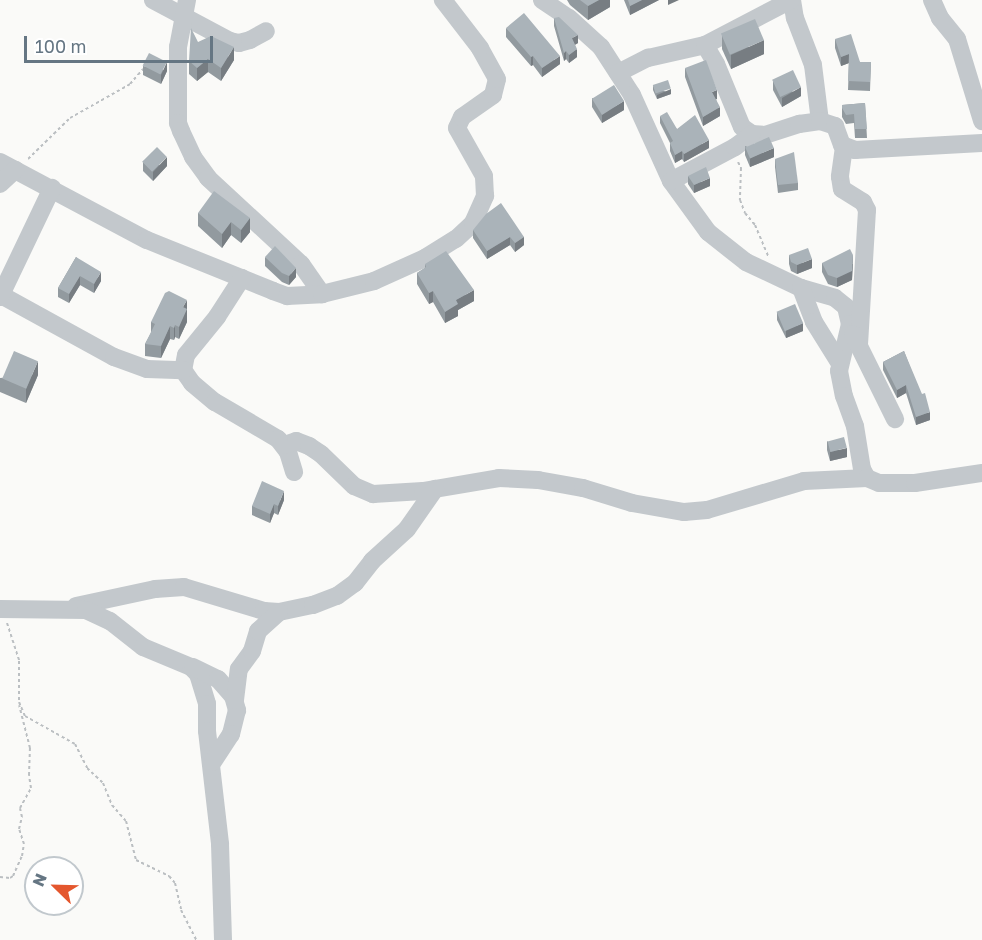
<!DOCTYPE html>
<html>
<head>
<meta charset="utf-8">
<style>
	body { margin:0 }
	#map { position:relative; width:982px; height:940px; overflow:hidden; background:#fafaf8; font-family:"Golos Text",sans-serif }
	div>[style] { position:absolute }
	.path>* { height:2px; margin-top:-1px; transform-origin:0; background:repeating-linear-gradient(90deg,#bbbfc2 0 3px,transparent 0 6px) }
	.minor>* { height:18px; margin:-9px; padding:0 9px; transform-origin:9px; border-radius:9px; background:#c3c8cc }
	.wall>* { inset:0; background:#929a9f }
	.shaded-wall>* { inset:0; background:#777d82 }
	.building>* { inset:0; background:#aab3b9; transform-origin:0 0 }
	span { translate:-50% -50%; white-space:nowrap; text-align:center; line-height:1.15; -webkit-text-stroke:6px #fff; paint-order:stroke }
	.north { position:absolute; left:24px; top:856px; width:60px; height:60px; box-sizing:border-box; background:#fff; border:2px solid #c1c8cd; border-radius:50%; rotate:293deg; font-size:16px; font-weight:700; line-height:24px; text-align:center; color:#657683 }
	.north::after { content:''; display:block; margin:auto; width:21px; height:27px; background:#e4572e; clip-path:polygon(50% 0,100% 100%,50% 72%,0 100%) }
	.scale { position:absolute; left:24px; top:36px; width:189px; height:27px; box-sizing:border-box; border:3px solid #657683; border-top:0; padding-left:8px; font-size:18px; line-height:21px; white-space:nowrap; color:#657683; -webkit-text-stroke:4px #fff; paint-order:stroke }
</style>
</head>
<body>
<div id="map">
	<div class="path">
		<div style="left:28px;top:159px;width:59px;rotate:-44.3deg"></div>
		<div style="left:70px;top:118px;width:69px;rotate:-29.5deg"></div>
		<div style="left:130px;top:84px;width:20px;rotate:-49deg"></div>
		<div style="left:738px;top:162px;width:7px;rotate:63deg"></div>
		<div style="left:741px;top:168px;width:32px;rotate:92deg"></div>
		<div style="left:740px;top:200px;width:14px;rotate:69deg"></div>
		<div style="left:745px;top:213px;width:16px;rotate:50deg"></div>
		<div style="left:755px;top:225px;width:34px;rotate:67deg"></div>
		<div style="left:7px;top:623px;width:40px;rotate:72deg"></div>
		<div style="left:19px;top:661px;width:41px;rotate:90deg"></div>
		<div style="left:19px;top:702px;width:15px;rotate:67deg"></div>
		<div style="left:25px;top:716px;width:57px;rotate:29.2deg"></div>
		<div style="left:75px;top:744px;width:27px;rotate:63deg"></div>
		<div style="left:87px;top:768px;width:22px;rotate:43deg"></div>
		<div style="left:103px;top:783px;width:24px;rotate:68deg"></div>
		<div style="left:112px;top:805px;width:21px;rotate:49deg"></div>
		<div style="left:126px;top:821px;width:40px;rotate:75.6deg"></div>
		<div style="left:136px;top:860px;width:37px;rotate:26deg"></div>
		<div style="left:169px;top:876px;width:9px;rotate:49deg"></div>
		<div style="left:175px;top:883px;width:28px;rotate:77deg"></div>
		<div style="left:181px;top:910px;width:34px;rotate:63deg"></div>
		<div style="left:0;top:877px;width:10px;rotate:6deg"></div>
		<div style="left:10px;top:878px;width:4px;rotate:-34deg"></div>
		<div style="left:13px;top:876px;width:22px;rotate:-66deg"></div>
		<div style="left:22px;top:856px;width:12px;rotate:-81deg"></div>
		<div style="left:24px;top:844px;width:16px;rotate:-108deg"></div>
		<div style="left:19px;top:829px;width:12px;rotate:-76deg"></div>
		<div style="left:22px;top:817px;width:9px;rotate:-103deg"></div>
		<div style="left:20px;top:808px;width:23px;rotate:-61deg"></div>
		<div style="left:31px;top:788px;width:13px;rotate:-99deg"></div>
		<div style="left:29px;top:775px;width:27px;rotate:-88deg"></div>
		<div style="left:30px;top:748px;width:44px;rotate:-104.3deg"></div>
	</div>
	<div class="minor">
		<div style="left:153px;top:0;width:87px;rotate:28deg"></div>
		<div style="left:230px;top:41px;width:9px;rotate:13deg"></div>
		<div style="left:239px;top:43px;width:11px;rotate:-15deg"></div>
		<div style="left:250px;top:40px;width:18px;rotate:-29deg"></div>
		<div style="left:187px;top:0;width:48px;rotate:100.8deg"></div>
		<div style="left:178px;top:47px;width:76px;rotate:90deg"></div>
		<div style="left:178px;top:123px;width:9px;rotate:69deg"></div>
		<div style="left:181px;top:131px;width:29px;rotate:65deg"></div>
		<div style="left:193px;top:157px;width:26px;rotate:54deg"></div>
		<div style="left:208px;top:178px;width:127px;rotate:42.8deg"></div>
		<div style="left:301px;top:264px;width:37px;rotate:55deg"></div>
		<div style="left:542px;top:0;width:32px;rotate:34deg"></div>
		<div style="left:569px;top:18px;width:43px;rotate:42.2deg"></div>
		<div style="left:601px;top:47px;width:57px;rotate:57.1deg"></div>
		<div style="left:632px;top:95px;width:94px;rotate:65.6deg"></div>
		<div style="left:671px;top:181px;width:63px;rotate:54deg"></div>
		<div style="left:708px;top:232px;width:48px;rotate:38.3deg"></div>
		<div style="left:746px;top:262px;width:61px;rotate:25.3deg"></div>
		<div style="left:801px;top:288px;width:35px;rotate:16deg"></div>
		<div style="left:835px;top:298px;width:14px;rotate:39deg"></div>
		<div style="left:846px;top:307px;width:17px;rotate:77deg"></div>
		<div style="left:850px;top:324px;width:48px;rotate:103.2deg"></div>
		<div style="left:839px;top:371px;width:25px;rotate:79deg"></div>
		<div style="left:844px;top:396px;width:32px;rotate:70deg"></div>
		<div style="left:855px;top:426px;width:44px;rotate:80.8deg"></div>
		<div style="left:862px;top:469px;width:10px;rotate:61deg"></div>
		<div style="left:792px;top:0;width:18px;rotate:81deg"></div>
		<div style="left:795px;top:18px;width:50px;rotate:69deg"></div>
		<div style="left:813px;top:65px;width:56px;rotate:82.9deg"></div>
		<div style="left:932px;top:0;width:20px;rotate:66deg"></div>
		<div style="left:940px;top:18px;width:27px;rotate:51deg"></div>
		<div style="left:957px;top:39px;width:86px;rotate:73deg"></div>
		<div style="left:705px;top:45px;width:22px;rotate:60deg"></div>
		<div style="left:716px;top:64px;width:68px;rotate:67.6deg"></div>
		<div style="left:742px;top:127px;width:12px;rotate:35deg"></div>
		<div style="left:752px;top:134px;width:13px;rotate:4deg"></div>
		<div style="left:765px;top:135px;width:36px;rotate:-18deg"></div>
		<div style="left:799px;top:124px;width:21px;rotate:-8deg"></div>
		<div style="left:820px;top:121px;width:16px;rotate:18deg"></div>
		<div style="left:835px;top:126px;width:20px;rotate:70deg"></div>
		<div style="left:842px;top:145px;width:14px;rotate:21deg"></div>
		<div style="left:855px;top:150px;width:127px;rotate:-3.2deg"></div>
		<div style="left:618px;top:73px;width:34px;rotate:-27deg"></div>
		<div style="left:648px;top:58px;width:58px;rotate:-12.8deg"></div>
		<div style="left:705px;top:45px;width:97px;rotate:-27.6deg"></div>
		<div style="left:844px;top:147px;width:30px;rotate:98deg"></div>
		<div style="left:840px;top:177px;width:12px;rotate:81deg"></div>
		<div style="left:842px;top:189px;width:25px;rotate:32deg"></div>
		<div style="left:863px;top:202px;width:9px;rotate:63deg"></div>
		<div style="left:867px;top:210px;width:133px;rotate:93.4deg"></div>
		<div style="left:0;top:162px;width:166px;rotate:28deg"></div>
		<div style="left:147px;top:240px;width:136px;rotate:22deg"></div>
		<div style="left:273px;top:291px;width:15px;rotate:20deg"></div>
		<div style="left:287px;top:296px;width:35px;rotate:-3deg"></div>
		<div style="left:322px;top:294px;width:54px;rotate:-14deg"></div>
		<div style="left:374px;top:281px;width:56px;rotate:-24.3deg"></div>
		<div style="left:425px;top:258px;width:36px;rotate:-32deg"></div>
		<div style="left:456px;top:239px;width:23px;rotate:-43deg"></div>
		<div style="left:473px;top:223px;width:30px;rotate:-66deg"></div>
		<div style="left:485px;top:196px;width:20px;rotate:-93deg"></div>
		<div style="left:484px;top:176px;width:55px;rotate:-119.4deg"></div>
		<div style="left:457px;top:128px;width:12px;rotate:-66deg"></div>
		<div style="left:462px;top:117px;width:38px;rotate:-35deg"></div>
		<div style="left:493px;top:95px;width:16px;rotate:-76deg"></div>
		<div style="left:497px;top:79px;width:35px;rotate:-119deg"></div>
		<div style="left:480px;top:48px;width:61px;rotate:-127.6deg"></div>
		<div style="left:671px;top:181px;width:72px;rotate:-28deg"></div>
		<div style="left:735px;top:147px;width:21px;rotate:-37deg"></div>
		<div style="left:0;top:184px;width:21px;rotate:-43deg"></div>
		<div style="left:242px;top:278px;width:46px;rotate:122.7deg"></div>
		<div style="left:217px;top:317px;width:49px;rotate:129.2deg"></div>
		<div style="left:186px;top:355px;width:15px;rotate:101deg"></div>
		<div style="left:183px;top:370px;width:16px;rotate:55deg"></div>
		<div style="left:192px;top:383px;width:30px;rotate:40deg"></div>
		<div style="left:215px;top:402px;width:73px;rotate:30.4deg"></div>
		<div style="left:278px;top:439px;width:16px;rotate:52deg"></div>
		<div style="left:288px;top:452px;width:21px;rotate:73deg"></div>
		<div style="left:801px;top:288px;width:36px;rotate:69deg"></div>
		<div style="left:814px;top:322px;width:47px;rotate:58deg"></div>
		<div style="left:1px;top:295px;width:129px;rotate:28.8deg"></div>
		<div style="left:114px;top:357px;width:35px;rotate:20deg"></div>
		<div style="left:147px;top:369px;width:36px;rotate:2deg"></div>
		<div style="left:0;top:297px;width:121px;rotate:-64.5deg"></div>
		<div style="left:853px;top:334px;width:95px;rotate:63.7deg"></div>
		<div style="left:284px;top:445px;width:13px;rotate:-18deg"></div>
		<div style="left:296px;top:441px;width:14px;rotate:21deg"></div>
		<div style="left:309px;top:446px;width:14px;rotate:34deg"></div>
		<div style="left:321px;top:454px;width:46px;rotate:44.1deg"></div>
		<div style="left:354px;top:486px;width:21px;rotate:23deg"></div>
		<div style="left:373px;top:494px;width:50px;rotate:-3.4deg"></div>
		<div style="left:423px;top:491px;width:77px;rotate:-9.7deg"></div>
		<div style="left:499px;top:478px;width:39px;rotate:3deg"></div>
		<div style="left:538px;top:480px;width:46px;rotate:10.1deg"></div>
		<div style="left:583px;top:488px;width:51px;rotate:17deg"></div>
		<div style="left:632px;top:503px;width:53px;rotate:9.8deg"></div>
		<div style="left:684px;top:512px;width:23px;rotate:-5deg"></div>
		<div style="left:707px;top:510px;width:101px;rotate:-16.6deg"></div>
		<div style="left:804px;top:481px;width:63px;rotate:-2.7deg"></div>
		<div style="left:867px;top:478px;width:13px;rotate:23deg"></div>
		<div style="left:879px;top:483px;width:36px"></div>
		<div style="left:915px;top:483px;width:68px;rotate:-8.5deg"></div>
		<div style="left:76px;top:606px;width:81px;rotate:-12.1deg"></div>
		<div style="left:155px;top:589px;width:29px;rotate:-4deg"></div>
		<div style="left:184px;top:587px;width:84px;rotate:16.7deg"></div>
		<div style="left:264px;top:611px;width:15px;rotate:4deg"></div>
		<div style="left:279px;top:612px;width:35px;rotate:-12deg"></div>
		<div style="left:313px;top:605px;width:26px;rotate:-21deg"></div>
		<div style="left:337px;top:596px;width:22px;rotate:-36deg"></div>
		<div style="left:355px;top:583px;width:28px;rotate:-52deg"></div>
		<div style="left:372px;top:561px;width:47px;rotate:-42.4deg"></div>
		<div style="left:407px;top:529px;width:49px;rotate:-55deg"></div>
		<div style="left:0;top:609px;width:86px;rotate:0.7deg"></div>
		<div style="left:86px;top:610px;width:26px;rotate:25deg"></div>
		<div style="left:110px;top:621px;width:42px;rotate:38.2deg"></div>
		<div style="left:143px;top:647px;width:52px;rotate:22.6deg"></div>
		<div style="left:191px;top:667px;width:10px;rotate:45deg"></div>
		<div style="left:198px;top:674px;width:31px;rotate:73deg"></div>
		<div style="left:207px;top:704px;width:27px;rotate:90deg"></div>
		<div style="left:207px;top:731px;width:114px;rotate:83.4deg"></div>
		<div style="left:220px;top:844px;width:96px;rotate:88.2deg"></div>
		<div style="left:193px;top:667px;width:28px;rotate:26deg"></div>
		<div style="left:218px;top:679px;width:23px;rotate:49deg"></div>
		<div style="left:233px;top:696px;width:15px;rotate:74deg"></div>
		<div style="left:237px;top:710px;width:25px;rotate:104deg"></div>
		<div style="left:231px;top:734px;width:33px;rotate:123deg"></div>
		<div style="left:235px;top:700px;width:31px;rotate:-83deg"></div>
		<div style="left:239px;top:669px;width:22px;rotate:-54deg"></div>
		<div style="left:252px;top:651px;width:21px;rotate:-73deg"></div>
		<div style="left:258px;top:631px;width:28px;rotate:-42deg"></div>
	</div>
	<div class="wall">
		<div style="clip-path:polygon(567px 0,610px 0,610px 7px,588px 20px,570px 5px)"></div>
		<div style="clip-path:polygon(624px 0,659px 0,630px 15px)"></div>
		<div style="clip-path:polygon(554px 18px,578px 43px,575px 45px,577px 57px,569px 63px,566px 59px,564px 61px,554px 26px)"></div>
		<div style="clip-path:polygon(506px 28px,560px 64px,542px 77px,533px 65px,531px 66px,506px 37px)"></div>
		<div style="clip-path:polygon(722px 35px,764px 54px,731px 69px,722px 49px)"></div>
		<div style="clip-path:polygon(835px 39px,860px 62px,871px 62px,870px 91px,848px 90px,849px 63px,841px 66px,835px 48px)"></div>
		<div style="clip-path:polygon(198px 42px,234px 60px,221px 81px,208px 72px,197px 81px,189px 74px,189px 61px)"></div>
		<div style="clip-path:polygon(143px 66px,167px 71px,161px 84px,143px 75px)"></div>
		<div style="clip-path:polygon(685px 68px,717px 99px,716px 99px,720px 116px,703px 126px,685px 77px)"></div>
		<div style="clip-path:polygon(773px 81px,801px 96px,782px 107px,773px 90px)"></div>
		<div style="clip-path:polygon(653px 86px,671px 94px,657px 99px,653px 90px)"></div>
		<div style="clip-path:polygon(592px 98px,624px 110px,602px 123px,592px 107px)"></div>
		<div style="clip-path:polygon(865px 103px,867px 138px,855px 138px,854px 123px,846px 124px,842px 117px,842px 105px)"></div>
		<div style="clip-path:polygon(660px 116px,677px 129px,709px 148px,684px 162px,682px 159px,675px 163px,670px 151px,670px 143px,660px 123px)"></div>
		<div style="clip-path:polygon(745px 146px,774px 157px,750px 167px,745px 155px)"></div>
		<div style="clip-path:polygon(775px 159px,798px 183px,798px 190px,778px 193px,775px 167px)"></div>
		<div style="clip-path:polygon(143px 162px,167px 166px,153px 181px,143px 171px)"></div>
		<div style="clip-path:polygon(688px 176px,710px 186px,694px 193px,688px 184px)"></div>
		<div style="clip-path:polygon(198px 213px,250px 218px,250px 232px,241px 243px,231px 235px,222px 248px,198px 226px)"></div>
		<div style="clip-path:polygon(473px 230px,524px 237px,524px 245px,515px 252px,510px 245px,487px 259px,473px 238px)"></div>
		<div style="clip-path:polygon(789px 255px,812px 268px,797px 274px,791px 271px,789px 264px)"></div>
		<div style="clip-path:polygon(76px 257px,101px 281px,94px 293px,80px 285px,69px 303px,58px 297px,58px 288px)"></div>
		<div style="clip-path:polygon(265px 257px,296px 277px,289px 285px,282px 282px,265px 266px)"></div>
		<div style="clip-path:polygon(822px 263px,853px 264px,852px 280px,837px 287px,828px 284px,822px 272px)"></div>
		<div style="clip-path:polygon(425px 264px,474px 301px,458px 310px,458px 316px,445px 323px,433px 302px,429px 304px,417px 284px,417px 273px,425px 268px)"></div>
		<div style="clip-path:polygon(187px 309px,187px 322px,179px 339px,175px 337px,174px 340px,170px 339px,161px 358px,145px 356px,145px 344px,151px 333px,151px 322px)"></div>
		<div style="clip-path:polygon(777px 312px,803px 331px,786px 338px,777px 320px)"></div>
		<div style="clip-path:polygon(904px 351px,930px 420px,916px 425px,906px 393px,897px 398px,883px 370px,883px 362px)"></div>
		<div style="clip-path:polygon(38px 375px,26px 403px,0 392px,0 378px)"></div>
		<div style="clip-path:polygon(827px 441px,847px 457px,830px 461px,827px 450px)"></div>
		<div style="clip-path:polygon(284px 500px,278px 515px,274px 513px,270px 523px,252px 515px,252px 506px)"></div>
	</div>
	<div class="shaded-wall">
		<div style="clip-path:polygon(599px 0,610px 0,610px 7px,588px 20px,588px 6px)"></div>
		<div style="clip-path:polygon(642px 0,659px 0,630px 15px,630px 6px)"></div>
		<div style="clip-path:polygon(668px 0,679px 0,668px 5px)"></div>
		<div style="clip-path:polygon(578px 35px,578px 43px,572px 46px,572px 38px)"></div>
		<div style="clip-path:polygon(764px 40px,764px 54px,731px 69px,731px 55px)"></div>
		<div style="clip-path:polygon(234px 47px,234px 60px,221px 81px,221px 68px)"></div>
		<div style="clip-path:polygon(577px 49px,577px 57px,569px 63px,569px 55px)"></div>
		<div style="clip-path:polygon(566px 51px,566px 59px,564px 61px,564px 53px)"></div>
		<div style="clip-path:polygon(849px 54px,849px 63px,841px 66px,841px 57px)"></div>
		<div style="clip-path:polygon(533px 56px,533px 65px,531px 66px,531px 57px)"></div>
		<div style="clip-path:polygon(560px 56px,560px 64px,542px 77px,542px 68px)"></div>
		<div style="clip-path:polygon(208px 59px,208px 72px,197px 81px,197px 68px)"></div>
		<div style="clip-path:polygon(167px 62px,167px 71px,161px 84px,161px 75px)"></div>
		<div style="clip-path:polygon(801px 87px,801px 96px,782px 107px,782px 98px)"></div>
		<div style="clip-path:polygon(671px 89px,671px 94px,657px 99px,657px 95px)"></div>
		<div style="clip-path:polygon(717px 90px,717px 99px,712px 101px,712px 92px)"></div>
		<div style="clip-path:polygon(624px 101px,624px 110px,602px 123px,602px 114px)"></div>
		<div style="clip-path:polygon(720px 107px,720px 116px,703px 126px,703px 117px)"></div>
		<div style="clip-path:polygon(709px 140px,709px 148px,684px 162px,684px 154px)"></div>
		<div style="clip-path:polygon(774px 148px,774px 157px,750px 167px,750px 158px)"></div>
		<div style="clip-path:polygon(682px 151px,682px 159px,675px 163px,675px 155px)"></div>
		<div style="clip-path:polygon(167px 157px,167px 166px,153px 181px,153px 172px)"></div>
		<div style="clip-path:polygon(710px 178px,710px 186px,694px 193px,694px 185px)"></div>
		<div style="clip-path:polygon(250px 218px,250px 232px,241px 243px,241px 230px)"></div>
		<div style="clip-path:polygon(231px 222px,231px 235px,222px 248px,222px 234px)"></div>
		<div style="clip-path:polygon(510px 237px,510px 245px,487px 259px,487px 251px)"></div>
		<div style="clip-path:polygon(524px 237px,524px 245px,515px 252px,515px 243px)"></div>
		<div style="clip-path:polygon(853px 255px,852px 280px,837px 287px,837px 278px)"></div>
		<div style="clip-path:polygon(812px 259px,812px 268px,797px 274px,797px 265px)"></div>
		<div style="clip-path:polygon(296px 268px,296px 277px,289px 285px,289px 276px)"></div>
		<div style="clip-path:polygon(101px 272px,101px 281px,94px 293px,94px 284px)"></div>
		<div style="clip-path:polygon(80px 276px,80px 285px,69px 303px,69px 294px)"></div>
		<div style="clip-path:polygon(474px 290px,474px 301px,458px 310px,458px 316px,445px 323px,445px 312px,456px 300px)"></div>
		<div style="clip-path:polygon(433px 291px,433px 302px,429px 304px,429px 293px)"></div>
		<div style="clip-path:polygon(187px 300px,187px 322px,179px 339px,179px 327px,183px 307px)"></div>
		<div style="clip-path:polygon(803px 323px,803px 331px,786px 338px,786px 330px)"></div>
		<div style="clip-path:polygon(175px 325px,175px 337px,174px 340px,174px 328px)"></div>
		<div style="clip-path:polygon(170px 326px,170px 339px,161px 358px,161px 346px)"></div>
		<div style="clip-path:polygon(38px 361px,38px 375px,26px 403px,26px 389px)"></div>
		<div style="clip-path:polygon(906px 385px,906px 393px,897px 398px,897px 390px)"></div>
		<div style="clip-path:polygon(930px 412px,930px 420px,916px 425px,916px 417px)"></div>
		<div style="clip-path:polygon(847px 448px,847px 457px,830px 461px,830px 452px)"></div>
		<div style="clip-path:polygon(284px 491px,284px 500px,278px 515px,278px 506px)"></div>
		<div style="clip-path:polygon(274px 504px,274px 513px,270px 523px,270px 514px)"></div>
	</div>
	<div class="building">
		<div style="clip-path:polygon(580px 0,599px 0,588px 6px)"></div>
		<div style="clip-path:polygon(628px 0,642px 0,630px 6px)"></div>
		<div style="clip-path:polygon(524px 13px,560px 56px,542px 68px,533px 56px,531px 57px,506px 28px)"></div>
		<div style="clip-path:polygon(559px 17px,578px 35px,572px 38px,577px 49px,569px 55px,566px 51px,564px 53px,554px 18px)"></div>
		<div style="left:755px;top:19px;width:23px;height:37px;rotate:67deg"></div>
		<div style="clip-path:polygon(191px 28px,198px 42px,211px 36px,234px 47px,221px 68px,208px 59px,197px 68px,189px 61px)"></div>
		<div style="clip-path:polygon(851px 34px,860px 62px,871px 62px,870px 82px,848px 81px,849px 54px,841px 57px,835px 39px)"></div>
		<div style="left:149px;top:53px;width:20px;height:14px;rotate:27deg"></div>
		<div style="clip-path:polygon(706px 60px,717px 90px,712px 92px,720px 107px,703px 117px,685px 68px)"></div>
		<div style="left:793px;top:70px;width:19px;height:23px;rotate:65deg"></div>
		<div style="left:668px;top:80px;width:9px;height:16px;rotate:72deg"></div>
		<div style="left:614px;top:85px;width:19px;height:26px;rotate:58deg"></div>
		<div style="clip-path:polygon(865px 103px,867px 129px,855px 129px,854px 114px,846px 115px,842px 108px,842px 105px)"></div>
		<div style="clip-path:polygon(667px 112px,677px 129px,695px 115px,709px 140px,684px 154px,682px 151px,675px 155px,670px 143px,673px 141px,660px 116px)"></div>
		<div style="left:769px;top:137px;width:12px;height:26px;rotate:66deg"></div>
		<div style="left:157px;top:147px;width:14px;height:21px;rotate:45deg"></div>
		<div style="clip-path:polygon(794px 152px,798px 183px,778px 185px,775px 159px)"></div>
		<div style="clip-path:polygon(706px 167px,710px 178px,694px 185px,688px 176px)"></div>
		<div style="clip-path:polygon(214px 191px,250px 218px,241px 230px,231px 222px,222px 234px,198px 213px)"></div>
		<div style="clip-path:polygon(501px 203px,524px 237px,515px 243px,510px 237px,487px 251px,473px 230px,486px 214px)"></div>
		<div style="clip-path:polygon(275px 246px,296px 268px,289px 276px,282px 273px,265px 257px)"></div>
		<div style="clip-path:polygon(808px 248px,812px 259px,797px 265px,791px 262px,789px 255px)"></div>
		<div style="clip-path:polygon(850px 249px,853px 255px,852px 271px,837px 278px,828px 275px,822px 263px)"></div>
		<div style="clip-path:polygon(446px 251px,474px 290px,456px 300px,458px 304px,445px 312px,433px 291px,429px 293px,417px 273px,426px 267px,425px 264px)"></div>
		<div style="clip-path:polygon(76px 257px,101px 272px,94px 284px,80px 276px,69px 294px,58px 288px)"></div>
		<div style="clip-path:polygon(169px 291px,187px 300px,183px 307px,187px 309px,179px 327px,175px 325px,174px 328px,170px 326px,161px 346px,145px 344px,155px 324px,151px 322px,165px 293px)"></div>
		<div style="left:795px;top:304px;width:21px;height:20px;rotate:67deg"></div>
		<div style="left:14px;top:351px;width:26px;height:30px;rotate:23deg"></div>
		<div style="clip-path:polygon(904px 351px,922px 394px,925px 393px,930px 412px,916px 417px,906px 385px,897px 390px,883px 362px)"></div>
		<div style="left:844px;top:437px;width:11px;height:17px;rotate:75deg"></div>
		<div style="clip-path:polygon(262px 481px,284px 491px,278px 506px,274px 504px,270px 514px,252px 506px)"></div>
	</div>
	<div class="north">N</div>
	<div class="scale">100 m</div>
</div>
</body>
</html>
